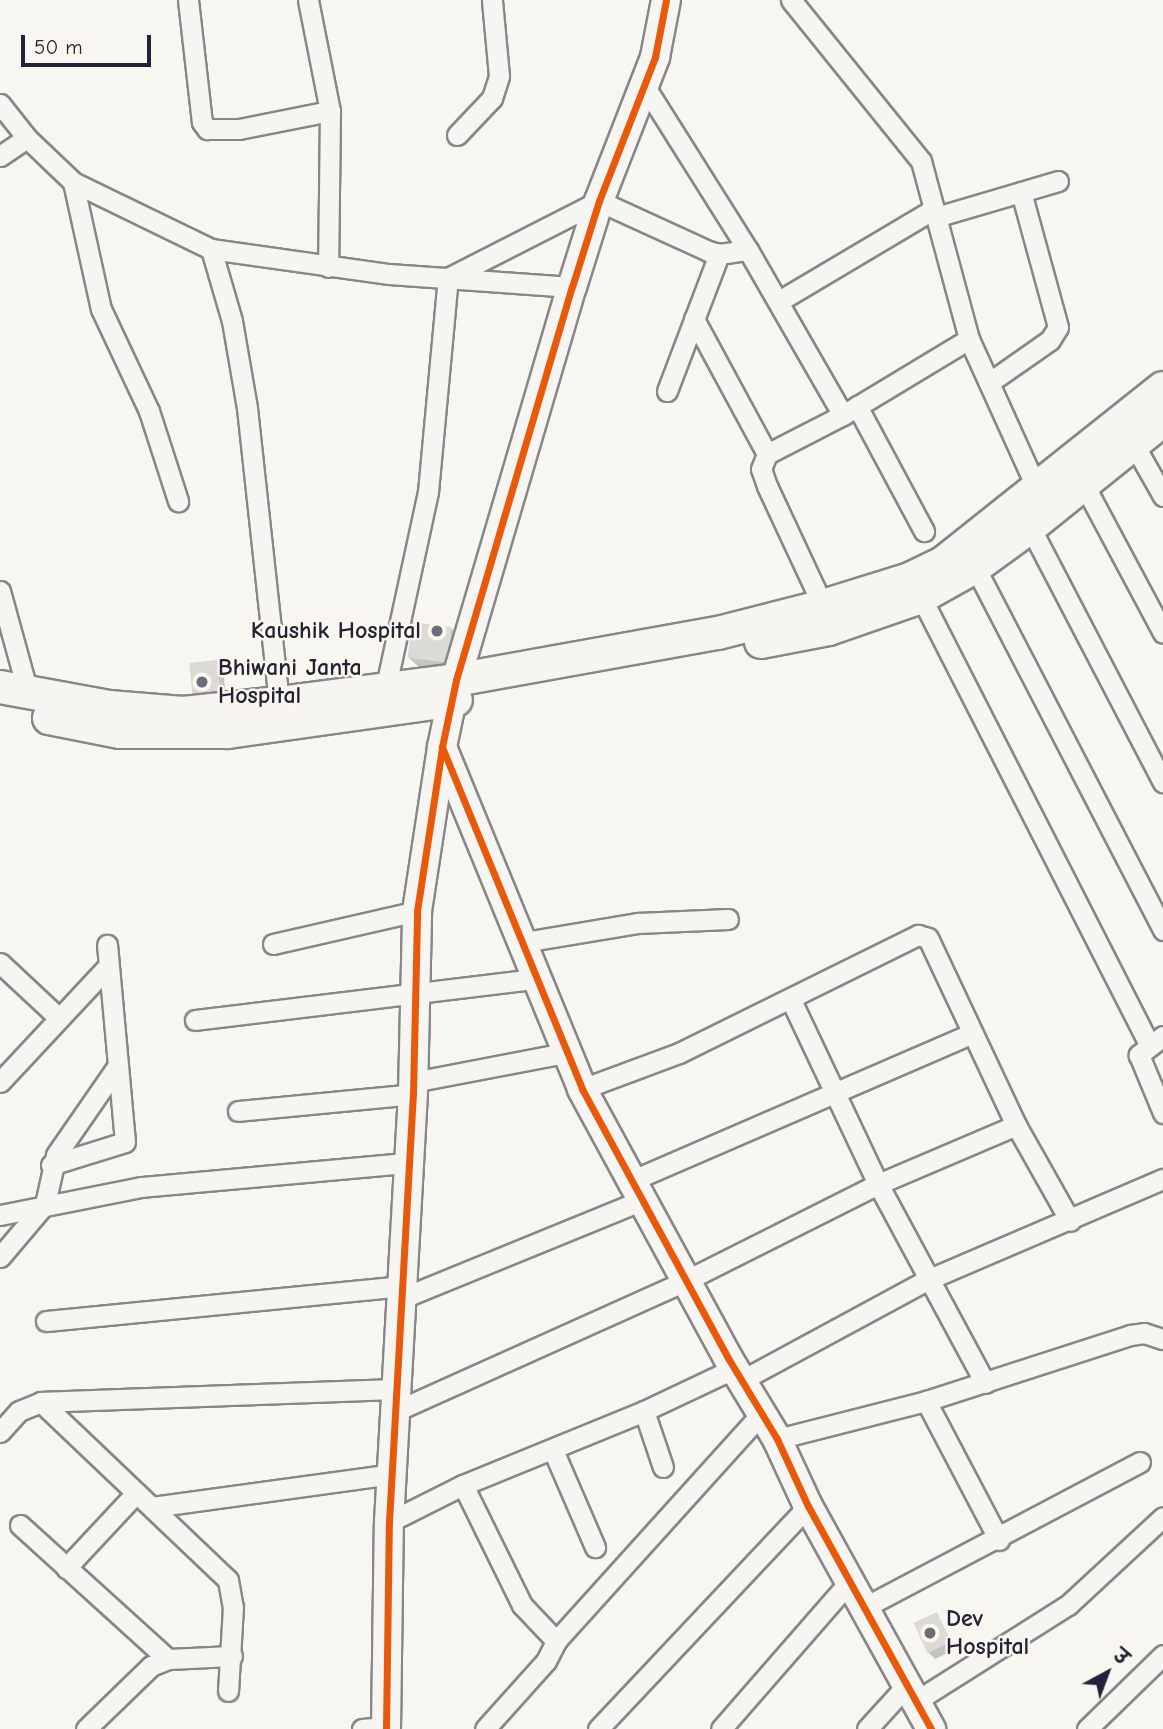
<!DOCTYPE html>
<html>
<head>
<meta charset="utf-8">
<style>
	body { margin:0 }
	#map { position:relative; width:1163px; height:1729px; overflow:hidden; background:#f8f6f0; font-family:"Comic Neue","Playpen Sans Deva",sans-serif }
	div>[style] { position:absolute }
	.shadow>* { inset:0; background:#0003 }
	.building>* { inset:0; background:#dbdad7; transform-origin:0 0 }
	.roads { filter:drop-shadow(2px 0 #878688) drop-shadow(-2px 0 #878688) drop-shadow(0 2px #878688) drop-shadow(0 -2px #878688) }
	.street>* { height:19px; margin:-9.5px; padding:0 9.5px; transform-origin:9.5px; border-radius:9.5px; background:#f6f5f1 }
	.secondary>* { height:28px; margin:-14px; padding:0 14px; transform-origin:14px; border-radius:14px; background:#f6f5f1 }
	.primary>* { height:32px; margin:-16px; padding:0 16px; transform-origin:16px; border-radius:16px; background:#f6f5f1 }
	.cycleway>* { height:7px; margin:-3.5px; padding:0 3.5px; transform-origin:3.5px; border-radius:3.5px; background:#e8590c }
	.dots>* { width:19px; height:19px; translate:-50% -50%; box-sizing:border-box; border:4px solid #fbf7ec; border-radius:50% }
	span { translate:-50% -50%; white-space:nowrap; text-align:center; line-height:1.15; -webkit-text-stroke:5px #fbf7ec; paint-order:stroke }
	.poi-label { font-size:24px; color:#22223b; font-weight:700 }
	.right { translate:-100% -50%; text-align:right }
	.left { translate:0 -50%; text-align:left }
	.north { position:absolute; left:1072px; top:1638px; width:70px; height:70px; -webkit-text-stroke:5px #fbf7ec; paint-order:stroke; rotate:41deg; font-size:19px; font-weight:700; line-height:28px; text-align:center; color:#22223b }
	.north::after { content:''; display:block; margin:auto; width:24px; height:32px; background:#22223b; clip-path:polygon(50% 0,100% 100%,50% 72%,0 100%) }
	.scale { position:absolute; left:21px; top:35px; width:130px; height:32px; box-sizing:border-box; border:4px solid #22223b; border-top:0; padding-left:9px; font-size:21px; line-height:24px; white-space:nowrap; color:#22223b; -webkit-text-stroke:5px #fbf7ec; paint-order:stroke }
</style>
</head>
<body>
<div id="map">
	<div class="shadow">
		<div style="clip-path:polygon(414px 624px,452px 629px,462px 639px,454px 672px,419px 667px,408px 657px)"></div>
		<div style="clip-path:polygon(217px 662px,223px 669px,226px 697px,200px 699px,194px 693px)"></div>
		<div style="clip-path:polygon(936px 1614px,956px 1649px,935px 1659px,928px 1652px)"></div>
	</div>
	<div class="building">
		<div style="left:412px;top:622px;width:40px;height:36px;rotate:7deg"></div>
		<div style="left:217px;top:660px;width:31px;height:28px;rotate:84deg"></div>
		<div style="left:937px;top:1612px;width:33px;height:26px;rotate:65deg"></div>
	</div>
	<div class="roads">
		<div class="street">
			<div style="left:188px;top:0;width:123px;rotate:83.5deg"></div>
			<div style="left:202px;top:122px;width:9px;rotate:54deg"></div>
			<div style="left:207px;top:129px;width:32px"></div>
			<div style="left:239px;top:129px;width:93px;rotate:-11.2deg"></div>
			<div style="left:330px;top:111px;width:156px;rotate:90.7deg"></div>
			<div style="left:308px;top:0;width:113px;rotate:78.8deg"></div>
			<div style="left:791px;top:0;width:207px;rotate:51.1deg"></div>
			<div style="left:921px;top:161px;width:184px;rotate:74.9deg"></div>
			<div style="left:969px;top:339px;width:175px;rotate:65.6deg"></div>
			<div style="left:644px;top:85px;width:195px;rotate:57.8deg"></div>
			<div style="left:748px;top:250px;width:190px;rotate:60.1deg"></div>
			<div style="left:0;top:104px;width:43px;rotate:51.5deg"></div>
			<div style="left:27px;top:138px;width:64px;rotate:43.7deg"></div>
			<div style="left:73px;top:182px;width:153px;rotate:25.9deg"></div>
			<div style="left:211px;top:249px;width:180px;rotate:8deg"></div>
			<div style="left:389px;top:274px;width:183px;rotate:4.1deg"></div>
			<div style="left:457px;top:135px;width:51px;rotate:-46.6deg"></div>
			<div style="left:492px;top:98px;width:23px;rotate:-72deg"></div>
			<div style="left:499px;top:76px;width:76px;rotate:-95.3deg"></div>
			<div style="left:0;top:156px;width:32px;rotate:-34deg"></div>
			<div style="left:73px;top:182px;width:130px;rotate:77.6deg"></div>
			<div style="left:101px;top:309px;width:113px;rotate:64.8deg"></div>
			<div style="left:149px;top:411px;width:95px;rotate:72.1deg"></div>
			<div style="left:936px;top:217px;width:127px;rotate:-16.4deg"></div>
			<div style="left:211px;top:249px;width:75px;rotate:73.7deg"></div>
			<div style="left:232px;top:321px;width:88px;rotate:80.2deg"></div>
			<div style="left:247px;top:408px;width:297px;rotate:83.8deg"></div>
			<div style="left:779px;top:301px;width:180px;rotate:-30.7deg"></div>
			<div style="left:694px;top:319px;width:153px;rotate:61.6deg"></div>
			<div style="left:990px;top:382px;width:73px;rotate:-35deg"></div>
			<div style="left:1050px;top:340px;width:15px;rotate:-58deg"></div>
			<div style="left:1058px;top:327px;width:140px;rotate:-105.3deg"></div>
			<div style="left:667px;top:391px;width:147px;rotate:-69.2deg"></div>
			<div style="left:857px;top:406px;width:142px;rotate:61.8deg"></div>
			<div style="left:1133px;top:443px;width:61px;rotate:60.5deg"></div>
			<div style="left:1082px;top:481px;width:172px;rotate:61.9deg"></div>
			<div style="left:1030px;top:527px;width:288px;rotate:62.5deg"></div>
			<div style="left:975px;top:567px;width:409px;rotate:62.6deg"></div>
			<div style="left:0;top:591px;width:106px;rotate:74.6deg"></div>
			<div style="left:921px;top:597px;width:502px;rotate:62.98deg"></div>
			<div style="left:823px;top:606px;width:132px;rotate:-115deg"></div>
			<div style="left:767px;top:486px;width:18px;rotate:-109deg"></div>
			<div style="left:761px;top:469px;width:16px;rotate:-68deg"></div>
			<div style="left:767px;top:454px;width:85px;rotate:-27.2deg"></div>
			<div style="left:843px;top:415px;width:147px;rotate:-31.1deg"></div>
			<div style="left:386px;top:686px;width:198px;rotate:-77.8deg"></div>
			<div style="left:428px;top:492px;width:215px;rotate:-84.7deg"></div>
			<div style="left:448px;top:278px;width:169px;rotate:-27deg"></div>
			<div style="left:599px;top:201px;width:120px;rotate:24.6deg"></div>
			<div style="left:708px;top:251px;width:11px;rotate:15deg"></div>
			<div style="left:719px;top:254px;width:29px;rotate:-8deg"></div>
			<div style="left:524px;top:942px;width:116px;rotate:-9.5deg"></div>
			<div style="left:638px;top:923px;width:90px;rotate:-2.5deg"></div>
			<div style="left:273px;top:944px;width:148px;rotate:-12.9deg"></div>
			<div style="left:0;top:963px;width:79px;rotate:43deg"></div>
			<div style="left:791px;top:1000px;width:204px;rotate:64.7deg"></div>
			<div style="left:878px;top:1184px;width:226px;rotate:61.7deg"></div>
			<div style="left:195px;top:1020px;width:343px;rotate:-6.9deg"></div>
			<div style="left:1163px;top:1036px;width:31px;rotate:142deg"></div>
			<div style="left:1139px;top:1055px;width:63px;rotate:67.5deg"></div>
			<div style="left:0;top:1082px;width:158px;rotate:-47deg"></div>
			<div style="left:413px;top:1082px;width:155px;rotate:-10.8deg"></div>
			<div style="left:582px;top:1089px;width:103px;rotate:-20.4deg"></div>
			<div style="left:679px;top:1053px;width:267px;rotate:-26.3deg"></div>
			<div style="left:918px;top:935px;width:10px;rotate:17deg"></div>
			<div style="left:928px;top:938px;width:207px;rotate:64.8deg"></div>
			<div style="left:1016px;top:1125px;width:110px;rotate:60.6deg"></div>
			<div style="left:238px;top:1111px;width:176px;rotate:-5.5deg"></div>
			<div style="left:51px;top:1165px;width:77px;rotate:-17.3deg"></div>
			<div style="left:125px;top:1142px;width:198px;rotate:-95.2deg"></div>
			<div style="left:633px;top:1180px;width:369px;rotate:-23.4deg"></div>
			<div style="left:0;top:1215px;width:144px;rotate:-11.2deg"></div>
			<div style="left:141px;top:1187px;width:267px;rotate:-5.2deg"></div>
			<div style="left:0;top:1257px;width:70px;rotate:-49.7deg"></div>
			<div style="left:45px;top:1204px;width:50px;rotate:-77.3deg"></div>
			<div style="left:56px;top:1155px;width:107px;rotate:-55.3deg"></div>
			<div style="left:400px;top:1299px;width:262px;rotate:-22.2deg"></div>
			<div style="left:46px;top:1321px;width:357px;rotate:-5.6deg"></div>
			<div style="left:742px;top:1380px;width:210px;rotate:-28.4deg"></div>
			<div style="left:927px;top:1280px;width:257px;rotate:-23.2deg"></div>
			<div style="left:926px;top:1401px;width:157px;rotate:62.3deg"></div>
			<div style="left:41px;top:1402px;width:258px;rotate:43.6deg"></div>
			<div style="left:228px;top:1580px;width:27px;rotate:80deg"></div>
			<div style="left:233px;top:1607px;width:84px;rotate:93.4deg"></div>
			<div style="left:396px;top:1411px;width:317px;rotate:-24.2deg"></div>
			<div style="left:685px;top:1281px;width:216px;rotate:-26.7deg"></div>
			<div style="left:878px;top:1184px;width:150px;rotate:-23.1deg"></div>
			<div style="left:644px;top:1411px;width:59px;rotate:71.3deg"></div>
			<div style="left:0;top:1432px;width:28px;rotate:-48deg"></div>
			<div style="left:19px;top:1411px;width:24px;rotate:-22deg"></div>
			<div style="left:41px;top:1402px;width:358px;rotate:-2.1deg"></div>
			<div style="left:777px;top:1439px;width:154px;rotate:-14.3deg"></div>
			<div style="left:926px;top:1401px;width:214px;rotate:-17.9deg"></div>
			<div style="left:1130px;top:1335px;width:14px;rotate:-8deg"></div>
			<div style="left:1144px;top:1333px;width:20px;rotate:18deg"></div>
			<div style="left:553px;top:1450px;width:106px;rotate:66.6deg"></div>
			<div style="left:463px;top:1485px;width:134px;rotate:63.8deg"></div>
			<div style="left:522px;top:1605px;width:50px;rotate:46.6deg"></div>
			<div style="left:152px;top:1507px;width:242px;rotate:-7.8deg"></div>
			<div style="left:389px;top:1522px;width:83px;rotate:-26.6deg"></div>
			<div style="left:463px;top:1485px;width:196px;rotate:-22.2deg"></div>
			<div style="left:644px;top:1411px;width:101px;rotate:-25.3deg"></div>
			<div style="left:20px;top:1525px;width:200px;rotate:42.2deg"></div>
			<div style="left:66px;top:1568px;width:103px;rotate:-47deg"></div>
			<div style="left:863px;top:1608px;width:313px;rotate:-27.8deg"></div>
			<div style="left:916px;top:1701px;width:180px;rotate:-32.3deg"></div>
			<div style="left:1068px;top:1605px;width:129px;rotate:-42.8deg"></div>
			<div style="left:86px;top:1729px;width:91px;rotate:-44.1deg"></div>
			<div style="left:151px;top:1666px;width:18px;rotate:-22deg"></div>
			<div style="left:168px;top:1659px;width:64px;rotate:-2.7deg"></div>
			<div style="left:362px;top:1729px;width:24px;rotate:-5deg"></div>
			<div style="left:485px;top:1729px;width:91px;rotate:-48.1deg"></div>
			<div style="left:546px;top:1661px;width:22px;rotate:-63deg"></div>
			<div style="left:556px;top:1641px;width:307px;rotate:-47.9deg"></div>
			<div style="left:598px;top:1729px;width:306px;rotate:-46.7deg"></div>
			<div style="left:721px;top:1729px;width:196px;rotate:-48.9deg"></div>
			<div style="left:867px;top:1729px;width:58px;rotate:-47.8deg"></div>
			<div style="left:1087px;top:1729px;width:106px;rotate:-44.2deg"></div>
		</div>
		<div class="secondary">
			<div style="left:442px;top:747px;width:370px;rotate:67.7deg"></div>
			<div style="left:582px;top:1089px;width:306px;rotate:61.5deg"></div>
			<div style="left:728px;top:1358px;width:95px;rotate:58.8deg"></div>
			<div style="left:777px;top:1439px;width:74px;rotate:65.2deg"></div>
			<div style="left:808px;top:1506px;width:255px;rotate:61.1deg"></div>
			<div style="left:386px;top:1729px;width:207px;rotate:-89.2deg"></div>
			<div style="left:389px;top:1522px;width:429px;rotate:-86.8deg"></div>
			<div style="left:413px;top:1094px;width:183px;rotate:-88.7deg"></div>
			<div style="left:417px;top:911px;width:166px;rotate:-81.3deg"></div>
			<div style="left:442px;top:747px;width:68px;rotate:-78.2deg"></div>
			<div style="left:456px;top:680px;width:410px;rotate:-73.6deg"></div>
			<div style="left:572px;top:287px;width:90px;rotate:-72.6deg"></div>
			<div style="left:599px;top:201px;width:155px;rotate:-68.7deg"></div>
			<div style="left:655px;top:57px;width:58px;rotate:-79.1deg"></div>
		</div>
		<div class="primary">
			<div style="left:761px;top:642px;width:69px;rotate:-10.8deg"></div>
			<div style="left:829px;top:629px;width:97px;rotate:-19.2deg"></div>
			<div style="left:921px;top:597px;width:62px;rotate:-29.1deg"></div>
			<div style="left:975px;top:567px;width:68px;rotate:-36deg"></div>
			<div style="left:1030px;top:527px;width:171px;rotate:-38.8deg"></div>
			<div style="left:0;top:687px;width:111px;rotate:10.4deg"></div>
			<div style="left:109px;top:707px;width:74px;rotate:4.6deg"></div>
			<div style="left:183px;top:713px;width:97px;rotate:-5.9deg"></div>
			<div style="left:279px;top:703px;width:178px;rotate:-7.4deg"></div>
			<div style="left:456px;top:680px;width:266px;rotate:-10.2deg"></div>
			<div style="left:718px;top:633px;width:108px;rotate:-14.4deg"></div>
			<div style="left:823px;top:606px;width:91px;rotate:-17.2deg"></div>
			<div style="left:910px;top:579px;width:37px;rotate:-26deg"></div>
			<div style="left:943px;top:563px;width:281px;rotate:-38.5deg"></div>
			<div style="left:49px;top:718px;width:72px;rotate:11.2deg"></div>
			<div style="left:120px;top:732px;width:108px"></div>
			<div style="left:228px;top:732px;width:230px;rotate:-8deg"></div>
		</div>
	</div>
	<div class="cycleway">
		<div style="left:442px;top:747px;width:370px;rotate:67.7deg"></div>
		<div style="left:582px;top:1089px;width:306px;rotate:61.5deg"></div>
		<div style="left:728px;top:1358px;width:95px;rotate:58.8deg"></div>
		<div style="left:777px;top:1439px;width:74px;rotate:65.2deg"></div>
		<div style="left:808px;top:1506px;width:255px;rotate:61.1deg"></div>
		<div style="left:386px;top:1729px;width:207px;rotate:-89.2deg"></div>
		<div style="left:389px;top:1522px;width:429px;rotate:-86.8deg"></div>
		<div style="left:413px;top:1094px;width:183px;rotate:-88.7deg"></div>
		<div style="left:417px;top:911px;width:166px;rotate:-81.3deg"></div>
		<div style="left:442px;top:747px;width:68px;rotate:-78.2deg"></div>
		<div style="left:456px;top:680px;width:410px;rotate:-73.6deg"></div>
		<div style="left:572px;top:287px;width:90px;rotate:-72.6deg"></div>
		<div style="left:599px;top:201px;width:155px;rotate:-68.7deg"></div>
		<div style="left:655px;top:57px;width:58px;rotate:-79.1deg"></div>
	</div>
	<div class="dots">
		<div style="left:437px;top:631px;background:#6d6c7a"></div>
		<div style="left:202px;top:682px;background:#6d6c7a"></div>
		<div style="left:930px;top:1633px;background:#6d6c7a"></div>
	</div>
	<div class="poi-label">
		<span class="right" style="left:421px;top:631px">Kaushik Hospital</span>
		<span class="left" style="left:218px;top:682px">Bhiwani Janta<br>Hospital</span>
		<span class="left" style="left:946px;top:1633px">Dev<br>Hospital</span>
	</div>
	<div class="north">उ</div>
	<div class="scale">50 m</div>
</div>
</body>
</html>
